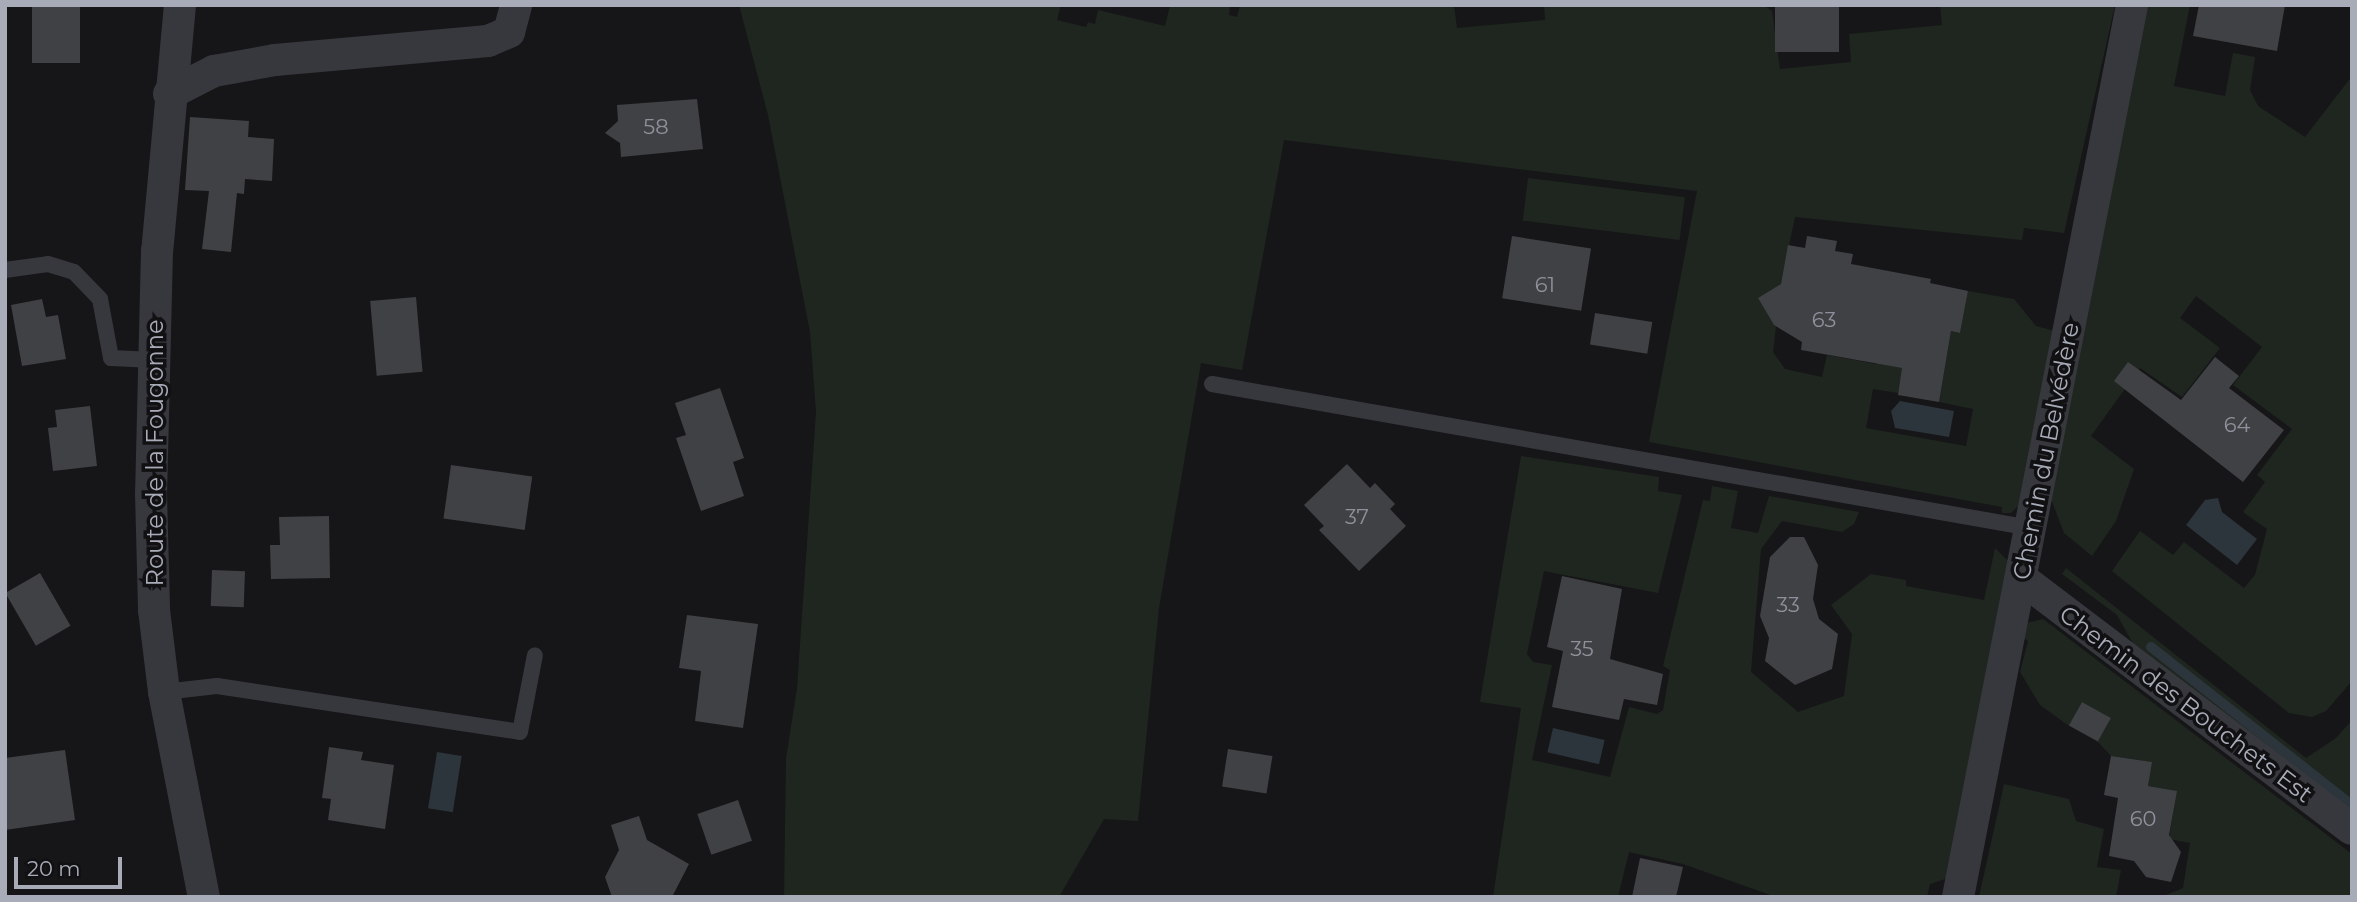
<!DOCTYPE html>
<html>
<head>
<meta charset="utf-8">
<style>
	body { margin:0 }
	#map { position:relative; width:2357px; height:902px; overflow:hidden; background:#161618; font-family:Montserrat,sans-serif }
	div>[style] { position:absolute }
	.green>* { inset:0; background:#1e261f; transform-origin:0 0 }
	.water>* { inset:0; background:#2c343c; transform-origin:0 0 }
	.stream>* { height:10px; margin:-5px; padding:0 5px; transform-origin:5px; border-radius:5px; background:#2c343c }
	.building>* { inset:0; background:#404145; transform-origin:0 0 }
	.service>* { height:16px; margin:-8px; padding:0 8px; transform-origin:8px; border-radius:8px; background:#37383d }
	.minor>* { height:32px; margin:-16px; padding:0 16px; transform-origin:16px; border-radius:16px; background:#37383d }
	span { translate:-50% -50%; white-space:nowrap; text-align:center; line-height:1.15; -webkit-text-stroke:7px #111113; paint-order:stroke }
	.number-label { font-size:21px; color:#8e919b }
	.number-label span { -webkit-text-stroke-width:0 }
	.street-label { font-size:24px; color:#a8acb8 }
	.frame { position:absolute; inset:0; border:7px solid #a8acb8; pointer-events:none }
	.scale { position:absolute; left:14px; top:857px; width:108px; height:32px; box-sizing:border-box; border:4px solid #a8acb8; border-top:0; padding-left:9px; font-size:21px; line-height:24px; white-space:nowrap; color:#a8acb8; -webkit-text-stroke:5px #111113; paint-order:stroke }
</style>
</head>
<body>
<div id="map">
	<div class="green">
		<div style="clip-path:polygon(739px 5px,1061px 5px,1057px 20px,1086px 27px,1088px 22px,1095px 24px,1098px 10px,1165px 26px,1170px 5px,1230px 5px,1229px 15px,1237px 17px,1240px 5px,1454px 5px,1457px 28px,1545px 20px,1544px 5px,1764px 5px,1772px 11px,1780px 69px,1851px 62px,1849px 34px,1942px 25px,1940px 5px,2115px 5px,2064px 233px,2024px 228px,2022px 240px,1795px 217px,1781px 284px,1758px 298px,1776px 327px,1773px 352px,1785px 369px,1822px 377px,1827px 355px,1876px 364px,1881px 331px,1934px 326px,1898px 393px,1873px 389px,1866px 428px,1966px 446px,1973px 409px,1939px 402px,1951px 331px,1960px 333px,1968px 291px,2014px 299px,2036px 326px,2055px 331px,2022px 502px,2011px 513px,2002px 513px,2002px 507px,1649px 442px,1697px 191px,1284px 140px,1242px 370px,1201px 363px,1159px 608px,1138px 821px,1104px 819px,1059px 897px,784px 897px,786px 759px,797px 688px,816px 412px,810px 332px,768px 115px)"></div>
		<div style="clip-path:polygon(2148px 5px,2190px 5px,2174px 86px,2225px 96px,2233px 53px,2255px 57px,2250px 90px,2258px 106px,2305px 137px,2352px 76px,2352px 681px,2326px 711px,2312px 717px,2289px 713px,2112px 571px,2140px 531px,2173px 555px,2184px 542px,2244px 588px,2255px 575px,2267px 529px,2243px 512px,2265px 482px,2257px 475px,2292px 429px,2233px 385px,2262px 347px,2196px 296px,2180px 318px,2220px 348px,2182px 397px,2140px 368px,2091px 436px,2134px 469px,2116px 521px,2092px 556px,2064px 533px,2051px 499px,2124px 95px)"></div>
		<div style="left:1528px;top:178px;width:158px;height:43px;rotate:7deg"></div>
		<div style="clip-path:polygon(1521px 456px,1659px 477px,1658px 491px,1682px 495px,1658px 593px,1544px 571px,1527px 654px,1533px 662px,1552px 665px,1532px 760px,1610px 777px,1629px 707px,1657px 714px,1663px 710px,1670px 670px,1663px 666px,1703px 500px,1710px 501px,1712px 486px,1738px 491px,1731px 528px,1758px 533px,1769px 496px,1859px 512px,1854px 524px,1842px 532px,1782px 521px,1761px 549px,1751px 672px,1798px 712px,1844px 696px,1852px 634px,1831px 605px,1871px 574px,1906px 580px,1906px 586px,1984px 600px,1995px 548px,2009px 562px,1948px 878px,1930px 884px,1927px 897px,1776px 897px,1683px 864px,1629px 852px,1618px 897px,1493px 897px,1521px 708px,1480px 702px)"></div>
		<div style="clip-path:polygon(2066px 568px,2306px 758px,2336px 738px,2352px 720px,2352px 813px,2135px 647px,2117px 615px,2062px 574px)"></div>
		<div style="clip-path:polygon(2043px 619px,2352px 854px,2352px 897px,2161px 897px,2183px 888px,2190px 843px,2169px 839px,2176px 791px,2148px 786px,2151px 762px,2111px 756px,2097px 741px,2110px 718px,2082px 702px,2069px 726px,2040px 705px,2020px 672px,2028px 641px,2020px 635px,2027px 623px)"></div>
		<div style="clip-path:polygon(2004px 784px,2069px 799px,2076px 821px,2104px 829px,2097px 867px,2121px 870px,2116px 897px,1979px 897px)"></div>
	</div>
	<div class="water">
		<div style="clip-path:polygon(1900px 401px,1954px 411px,1949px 437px,1895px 428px,1891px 411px)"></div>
		<div style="clip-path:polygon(2218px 498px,2222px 512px,2257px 539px,2237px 565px,2186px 525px,2205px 500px)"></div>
		<div style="left:1553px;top:728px;width:53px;height:25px;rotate:13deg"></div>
		<div style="left:437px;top:752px;width:25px;height:57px;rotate:9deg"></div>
	</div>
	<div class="stream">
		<div style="left:2151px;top:647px;width:256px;rotate:38.2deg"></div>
	</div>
	<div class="building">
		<div style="left:32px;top:5px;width:48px;height:58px"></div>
		<div style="left:1775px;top:5px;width:64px;height:47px"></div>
		<div style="clip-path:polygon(2199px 5px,2285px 5px,2277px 51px,2193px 36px)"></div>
		<div style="clip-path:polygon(697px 99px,703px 149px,621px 157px,620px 143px,605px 133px,618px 121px,617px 105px)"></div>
		<div style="clip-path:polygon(190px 117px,249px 121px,248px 137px,274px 139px,272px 181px,245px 179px,244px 194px,237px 193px,231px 252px,202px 249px,209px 191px,185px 190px)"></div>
		<div style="left:1512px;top:236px;width:80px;height:63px;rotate:9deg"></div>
		<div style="clip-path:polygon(1807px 236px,1837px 241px,1835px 251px,1853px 254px,1851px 264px,1931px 279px,1930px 283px,1968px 291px,1960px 333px,1951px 331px,1939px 402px,1898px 395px,1902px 368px,1801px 350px,1802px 342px,1774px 325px,1758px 298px,1781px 284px,1788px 245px,1805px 248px)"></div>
		<div style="left:416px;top:297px;width:75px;height:46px;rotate:85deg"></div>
		<div style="clip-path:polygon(42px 299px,46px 317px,58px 315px,66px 359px,22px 366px,11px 305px)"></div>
		<div style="left:1595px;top:313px;width:58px;height:32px;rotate:9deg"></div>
		<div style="clip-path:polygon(2215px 357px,2239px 376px,2229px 388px,2284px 430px,2243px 482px,2114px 381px,2128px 362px,2181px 400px)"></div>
		<div style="clip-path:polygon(720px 388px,744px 458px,733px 462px,744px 496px,701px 511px,676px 438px,686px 435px,675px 403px)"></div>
		<div style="clip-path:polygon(90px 406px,97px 466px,53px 471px,48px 428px,57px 427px,55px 410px)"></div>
		<div style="clip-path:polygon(1347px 464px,1370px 488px,1375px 483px,1395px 504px,1390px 509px,1406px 526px,1359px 571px,1319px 530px,1324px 526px,1304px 505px)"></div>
		<div style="left:451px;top:465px;width:82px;height:54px;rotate:8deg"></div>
		<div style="clip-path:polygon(329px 516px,330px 578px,271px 579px,270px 545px,280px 545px,279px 517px)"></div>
		<div style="clip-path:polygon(1790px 537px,1804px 537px,1818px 565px,1813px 599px,1819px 619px,1838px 634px,1832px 669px,1795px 685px,1765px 661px,1769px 638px,1760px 616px,1770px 557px)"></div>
		<div style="left:212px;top:570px;width:33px;height:36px;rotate:2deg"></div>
		<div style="left:40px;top:573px;width:61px;height:40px;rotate:60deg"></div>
		<div style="clip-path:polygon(1562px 576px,1622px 589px,1610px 659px,1663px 674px,1657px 705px,1624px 699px,1619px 720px,1552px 707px,1563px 651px,1547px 647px)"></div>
		<div style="clip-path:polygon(687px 615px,758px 624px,743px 728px,695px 721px,701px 671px,679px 668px)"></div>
		<div style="left:2082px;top:702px;width:33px;height:27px;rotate:29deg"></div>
		<div style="clip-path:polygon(329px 747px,363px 752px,361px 760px,394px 765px,385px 829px,328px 820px,331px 799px,322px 798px)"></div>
		<div style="left:1228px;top:749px;width:45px;height:38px;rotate:9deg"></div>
		<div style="clip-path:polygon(65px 750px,75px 820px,5px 830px,5px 758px)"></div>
		<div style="clip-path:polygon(2111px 756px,2152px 762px,2148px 786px,2177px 791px,2169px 835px,2181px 852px,2171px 882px,2146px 877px,2134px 861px,2109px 856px,2118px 798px,2104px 795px)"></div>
		<div style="left:738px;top:800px;width:43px;height:43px;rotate:71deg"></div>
		<div style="clip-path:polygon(639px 816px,647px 840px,689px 864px,672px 897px,612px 897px,605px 877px,619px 850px,611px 825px)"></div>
		<div style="clip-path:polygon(1640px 858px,1683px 867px,1676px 897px,1632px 897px)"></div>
	</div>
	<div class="service">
		<div style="left:5px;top:270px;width:43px;rotate:-7.9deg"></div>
		<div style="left:48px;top:264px;width:27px;rotate:17deg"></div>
		<div style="left:74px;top:272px;width:37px;rotate:46deg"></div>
		<div style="left:100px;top:299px;width:60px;rotate:79.4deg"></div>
		<div style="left:111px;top:358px;width:43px;rotate:2.7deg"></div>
		<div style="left:1212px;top:384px;width:832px;rotate:9.97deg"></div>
		<div style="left:164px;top:692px;width:53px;rotate:-6.5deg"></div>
		<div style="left:217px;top:686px;width:306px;rotate:8.6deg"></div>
		<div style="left:520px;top:732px;width:78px;rotate:-79deg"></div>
	</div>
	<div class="minor">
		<div style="left:180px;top:5px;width:247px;rotate:95.3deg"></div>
		<div style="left:157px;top:251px;width:242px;rotate:91.4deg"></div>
		<div style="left:151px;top:493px;width:117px;rotate:88.5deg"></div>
		<div style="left:154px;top:610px;width:83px;rotate:83deg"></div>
		<div style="left:164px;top:692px;width:209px;rotate:79deg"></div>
		<div style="left:169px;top:94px;width:51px;rotate:-27.1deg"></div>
		<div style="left:214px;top:71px;width:62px;rotate:-10.2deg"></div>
		<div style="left:275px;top:60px;width:214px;rotate:-5.1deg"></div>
		<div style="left:488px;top:41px;width:23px;rotate:-23deg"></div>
		<div style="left:509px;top:32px;width:28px;rotate:-75deg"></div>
		<div style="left:2021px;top:578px;width:415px;rotate:37.2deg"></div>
		<div style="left:1958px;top:897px;width:909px;rotate:-78.96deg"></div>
	</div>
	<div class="number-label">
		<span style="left:656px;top:127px">58</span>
		<span style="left:1545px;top:285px">61</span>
		<span style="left:1824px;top:320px">63</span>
		<span style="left:2237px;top:425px">64</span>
		<span style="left:1357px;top:517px">37</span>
		<span style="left:1788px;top:605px">33</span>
		<span style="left:1582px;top:649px">35</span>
		<span style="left:2143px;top:819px">60</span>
	</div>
	<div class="street-label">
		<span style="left:2046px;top:451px;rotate:-79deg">Chemin du Belvédère</span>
		<span style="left:155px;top:453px;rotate:-90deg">Route de la Fougonne</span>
		<span style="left:2186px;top:704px;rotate:37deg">Chemin des Bouchets Est</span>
	</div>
	<div class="frame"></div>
	<div class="scale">20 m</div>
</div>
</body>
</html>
